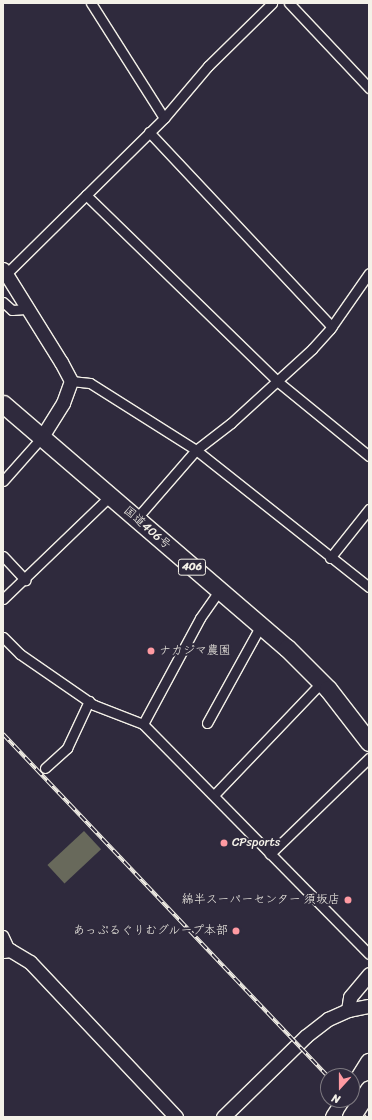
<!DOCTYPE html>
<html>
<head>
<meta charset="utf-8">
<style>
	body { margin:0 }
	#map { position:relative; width:372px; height:1120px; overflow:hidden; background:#2f2a3d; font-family:Sriracha,"Klee One",sans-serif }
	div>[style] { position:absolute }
	.green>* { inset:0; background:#68695b; transform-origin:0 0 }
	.roads { filter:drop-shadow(1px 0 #f4f1e8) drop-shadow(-1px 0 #f4f1e8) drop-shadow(0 1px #f4f1e8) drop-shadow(0 -1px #f4f1e8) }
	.street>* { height:9px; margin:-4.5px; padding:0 4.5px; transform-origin:4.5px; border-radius:4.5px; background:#2f2a3d }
	.secondary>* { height:13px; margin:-6.5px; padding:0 6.5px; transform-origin:6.5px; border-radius:6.5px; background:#2f2a3d }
	.highway>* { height:17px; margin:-8.5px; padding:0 8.5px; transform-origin:8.5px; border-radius:8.5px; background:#2f2a3d }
	.rail>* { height:4px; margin-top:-2px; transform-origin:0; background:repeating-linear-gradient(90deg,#2f2a3d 0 8px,#f4f1e8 0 16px); box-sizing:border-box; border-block:1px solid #f4f1e8 }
	.bridges { filter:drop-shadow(1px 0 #f4f1e8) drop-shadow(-1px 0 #f4f1e8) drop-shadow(0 1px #f4f1e8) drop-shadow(0 -1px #f4f1e8) }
	.highway-bridge>* { height:17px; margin:-8.5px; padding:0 8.5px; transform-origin:8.5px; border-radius:8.5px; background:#2f2a3d }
	.dots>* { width:11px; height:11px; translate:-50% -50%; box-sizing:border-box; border:2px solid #2f2a3d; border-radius:50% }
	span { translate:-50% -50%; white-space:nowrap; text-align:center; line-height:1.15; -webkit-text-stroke:4px #2f2a3d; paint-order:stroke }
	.shield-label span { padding:1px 3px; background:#2f2a3d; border:1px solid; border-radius:3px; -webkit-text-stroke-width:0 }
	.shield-label { font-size:11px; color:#f4f1e8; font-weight:700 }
	.street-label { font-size:12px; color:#f4f1e8 }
	.poi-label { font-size:12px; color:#f4f1e8 }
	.left { translate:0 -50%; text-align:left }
	.right { translate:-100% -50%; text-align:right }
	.frame { position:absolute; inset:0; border:4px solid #f4f1e8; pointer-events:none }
	.north { position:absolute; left:320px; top:1068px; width:40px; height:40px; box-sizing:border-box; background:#2f2a3d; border:1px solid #7e7a81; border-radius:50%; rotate:201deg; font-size:11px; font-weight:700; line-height:16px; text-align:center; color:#f4f1e8 }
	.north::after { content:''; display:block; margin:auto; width:14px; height:18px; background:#ff9aa2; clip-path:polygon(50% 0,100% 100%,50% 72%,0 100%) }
</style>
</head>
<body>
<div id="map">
	<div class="green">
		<div style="left:84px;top:831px;width:25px;height:50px;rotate:47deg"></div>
	</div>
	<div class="roads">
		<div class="street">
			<div style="left:91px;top:3px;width:136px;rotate:57.6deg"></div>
			<div style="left:289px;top:3px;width:117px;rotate:46.7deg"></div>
			<div style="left:149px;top:132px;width:267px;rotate:46.8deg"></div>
			<div style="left:86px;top:195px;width:267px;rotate:44.2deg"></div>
			<div style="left:277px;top:381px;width:119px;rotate:39.2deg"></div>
			<div style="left:6px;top:274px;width:222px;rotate:-44.6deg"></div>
			<div style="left:164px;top:118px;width:68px;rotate:-49.8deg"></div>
			<div style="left:208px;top:66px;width:90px;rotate:-44.5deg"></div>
			<div style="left:3px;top:302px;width:12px;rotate:42deg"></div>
			<div style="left:12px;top:310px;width:16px;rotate:-4deg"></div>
			<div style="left:71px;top:381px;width:19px;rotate:6deg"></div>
			<div style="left:90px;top:383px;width:125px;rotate:32.3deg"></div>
			<div style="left:196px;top:450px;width:221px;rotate:38.4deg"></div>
			<div style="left:3px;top:481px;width:59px;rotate:-48.4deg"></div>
			<div style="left:136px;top:519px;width:91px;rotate:-49deg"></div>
			<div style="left:196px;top:450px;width:44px;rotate:-37.6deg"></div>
			<div style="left:231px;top:423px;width:110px;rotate:-42.4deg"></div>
			<div style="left:312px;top:349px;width:27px;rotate:-48deg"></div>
			<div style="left:330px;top:329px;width:68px;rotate:-55.1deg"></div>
			<div style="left:3px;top:556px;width:33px;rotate:47deg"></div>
			<div style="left:330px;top:558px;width:63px;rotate:-51.5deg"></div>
			<div style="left:3px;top:599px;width:149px;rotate:-43.9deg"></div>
			<div style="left:3px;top:637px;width:24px;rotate:45deg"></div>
			<div style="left:20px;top:654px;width:90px;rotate:34.6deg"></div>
			<div style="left:94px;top:705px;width:53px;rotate:21.2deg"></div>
			<div style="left:143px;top:724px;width:322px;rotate:45.5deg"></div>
			<div style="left:207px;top:723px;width:112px;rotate:-61.1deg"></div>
			<div style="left:143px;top:724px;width:120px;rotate:-61.7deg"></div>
			<div style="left:200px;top:618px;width:33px;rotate:-55deg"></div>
			<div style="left:45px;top:768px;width:30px;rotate:-42deg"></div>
			<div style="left:67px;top:748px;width:52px;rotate:-64.9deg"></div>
			<div style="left:214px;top:795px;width:156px;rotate:-46.3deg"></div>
			<div style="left:270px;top:854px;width:138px;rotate:-44.1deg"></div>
			<div style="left:3px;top:935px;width:17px;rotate:65deg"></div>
		</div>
		<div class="secondary">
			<div style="left:3px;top:269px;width:110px;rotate:58.1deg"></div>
			<div style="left:61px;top:362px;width:21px;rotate:62deg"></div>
			<div style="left:71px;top:381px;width:23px;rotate:110deg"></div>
			<div style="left:63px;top:403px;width:40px;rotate:122deg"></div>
			<div style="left:3px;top:951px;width:7px;rotate:-8deg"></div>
			<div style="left:10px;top:950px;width:23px;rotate:31deg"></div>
			<div style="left:30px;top:962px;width:213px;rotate:46.7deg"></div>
			<div style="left:348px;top:1010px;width:13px;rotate:-81deg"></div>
			<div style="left:350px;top:997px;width:30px;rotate:-50deg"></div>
			<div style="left:223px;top:1117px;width:116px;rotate:-44.3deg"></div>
			<div style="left:306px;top:1036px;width:28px;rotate:-38deg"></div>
			<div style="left:328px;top:1019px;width:22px;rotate:-24deg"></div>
			<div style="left:348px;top:1010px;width:21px;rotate:-11deg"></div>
		</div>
		<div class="highway">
			<div style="left:3px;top:404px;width:374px;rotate:40.7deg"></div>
			<div style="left:287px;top:648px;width:58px;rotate:45deg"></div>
			<div style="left:328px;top:689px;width:67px;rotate:52.3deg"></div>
			<div style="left:352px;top:1089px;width:32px;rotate:-58deg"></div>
			<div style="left:334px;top:1117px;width:20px;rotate:-57deg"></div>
		</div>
	</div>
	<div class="rail">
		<div style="left:3px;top:734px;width:472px;rotate:46.5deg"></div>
		<div style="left:350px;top:1100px;width:23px;rotate:49deg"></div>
	</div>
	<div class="bridges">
		<div class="highway-bridge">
			<div style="left:351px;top:1117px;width:33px;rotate:-57deg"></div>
		</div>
	</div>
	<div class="dots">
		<div style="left:151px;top:651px;background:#ff9aa2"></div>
		<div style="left:224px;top:843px;background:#ff9aa2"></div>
		<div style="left:348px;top:900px;background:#ff9aa2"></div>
		<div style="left:236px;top:931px;background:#ff9aa2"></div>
	</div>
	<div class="shield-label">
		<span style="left:192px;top:567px">406</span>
	</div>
	<div class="street-label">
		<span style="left:147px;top:528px;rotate:41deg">国道406号</span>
	</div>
	<div class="poi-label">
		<span class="left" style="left:159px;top:651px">ナカジマ農園</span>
		<span class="left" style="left:232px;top:843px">CPsports</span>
		<span class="right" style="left:340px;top:900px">綿半スーパーセンター 須坂店</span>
		<span class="right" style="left:228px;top:931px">あっぷるぐりむグループ本部</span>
	</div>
	<div class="frame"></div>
	<div class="north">N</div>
</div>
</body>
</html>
